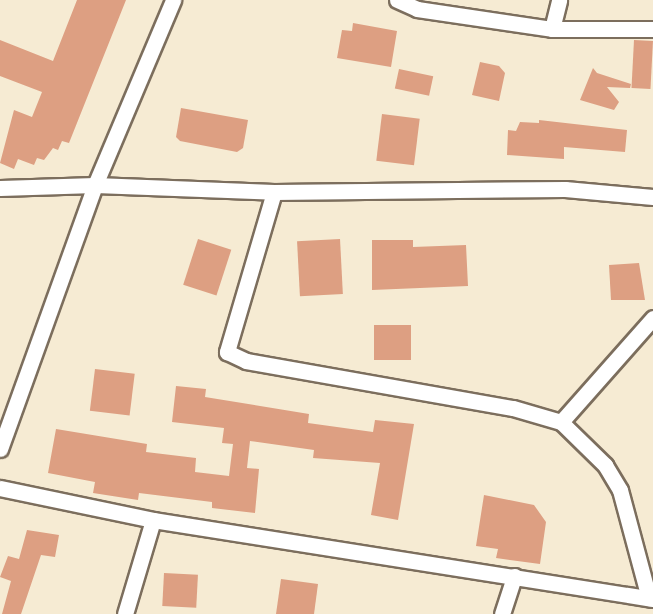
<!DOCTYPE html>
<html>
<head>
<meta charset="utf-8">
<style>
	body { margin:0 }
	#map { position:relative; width:653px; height:614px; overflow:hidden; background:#f6ebd3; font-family:Sriracha,sans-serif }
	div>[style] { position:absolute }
	.building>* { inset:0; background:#dd9f82; transform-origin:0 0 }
	.roads { filter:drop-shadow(2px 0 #7c6e5d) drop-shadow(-2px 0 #7c6e5d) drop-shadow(0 2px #7c6e5d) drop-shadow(0 -2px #7c6e5d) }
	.minor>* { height:15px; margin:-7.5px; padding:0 7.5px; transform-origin:7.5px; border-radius:7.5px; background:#fff }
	span { translate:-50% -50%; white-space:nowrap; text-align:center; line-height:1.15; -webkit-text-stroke:5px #fcf5e5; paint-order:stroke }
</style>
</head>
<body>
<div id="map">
	<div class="building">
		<div style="clip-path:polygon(77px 0,126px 0,69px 143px,62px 141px,58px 150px,53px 148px,44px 160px,37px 158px,34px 165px,18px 159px,14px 169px,0 163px,14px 110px,32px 117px,42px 92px,0 76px,0 40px,53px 61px)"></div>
		<div style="clip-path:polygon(353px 23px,397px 31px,391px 67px,337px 58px,342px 30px,352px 31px)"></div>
		<div style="left:634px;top:40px;width:19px;height:48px;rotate:3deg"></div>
		<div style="clip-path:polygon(480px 62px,499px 66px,505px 73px,499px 101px,472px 95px)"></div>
		<div style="clip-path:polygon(593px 68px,597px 73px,631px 84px,630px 88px,607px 87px,619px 102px,614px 110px,580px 100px)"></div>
		<div style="left:399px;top:69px;width:35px;height:20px;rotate:12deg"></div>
		<div style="clip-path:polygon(181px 108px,248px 120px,243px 148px,237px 152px,180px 141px,176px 137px)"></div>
		<div style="left:382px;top:114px;width:38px;height:47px;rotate:7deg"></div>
		<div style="clip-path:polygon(539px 120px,627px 130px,625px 152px,564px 147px,564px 159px,507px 155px,508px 130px,516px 131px,520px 122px,539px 123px)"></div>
		<div style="left:198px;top:239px;width:35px;height:48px;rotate:18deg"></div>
		<div style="left:340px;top:239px;width:55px;height:43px;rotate:87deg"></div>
		<div style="clip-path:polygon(372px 240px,413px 240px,413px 247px,466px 245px,468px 286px,372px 290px)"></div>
		<div style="clip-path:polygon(639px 263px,645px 300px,611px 300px,609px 265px)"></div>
		<div style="left:411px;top:325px;width:35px;height:37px;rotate:90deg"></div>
		<div style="left:95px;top:369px;width:40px;height:42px;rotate:7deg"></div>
		<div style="clip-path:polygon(176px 386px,206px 389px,205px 397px,309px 414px,308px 423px,373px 432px,375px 420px,414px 424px,398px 520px,371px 515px,380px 463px,313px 458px,314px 450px,250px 441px,247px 468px,259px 469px,255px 513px,212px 508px,212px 502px,139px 493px,138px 500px,93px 493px,95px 482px,48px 473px,56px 429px,147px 444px,146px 452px,196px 458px,195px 472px,229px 476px,233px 444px,222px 443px,224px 428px,172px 422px)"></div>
		<div style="clip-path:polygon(484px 495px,534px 505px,546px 522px,540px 564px,496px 558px,498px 549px,476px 546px)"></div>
		<div style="clip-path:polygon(27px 530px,59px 535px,55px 557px,41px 555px,21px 614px,2px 614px,11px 581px,0 577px,8px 556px,19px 559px)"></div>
		<div style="left:164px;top:573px;width:34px;height:33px;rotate:3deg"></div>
		<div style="clip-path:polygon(281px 579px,318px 584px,314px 614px,276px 614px)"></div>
	</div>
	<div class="roads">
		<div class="minor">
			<div style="left:397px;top:0;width:22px;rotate:24deg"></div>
			<div style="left:417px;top:9px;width:136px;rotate:8.4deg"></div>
			<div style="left:552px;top:29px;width:101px"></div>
			<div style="left:552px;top:29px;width:30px;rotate:-76deg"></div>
			<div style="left:0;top:188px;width:95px;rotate:-1.8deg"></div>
			<div style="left:95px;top:185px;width:179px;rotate:2.2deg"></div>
			<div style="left:274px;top:192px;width:291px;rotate:-0.6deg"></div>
			<div style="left:565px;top:189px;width:88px;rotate:5.2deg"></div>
			<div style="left:274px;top:192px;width:167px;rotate:106.4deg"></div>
			<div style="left:227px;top:352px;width:21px;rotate:25deg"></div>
			<div style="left:246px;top:361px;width:271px;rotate:10deg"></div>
			<div style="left:513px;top:408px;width:50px;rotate:16.3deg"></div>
			<div style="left:561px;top:422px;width:62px;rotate:44.3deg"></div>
			<div style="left:605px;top:465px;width:29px;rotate:59deg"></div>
			<div style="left:620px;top:490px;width:112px;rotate:75deg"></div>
			<div style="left:561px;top:422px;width:139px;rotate:-48.5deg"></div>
			<div style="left:0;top:449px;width:281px;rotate:-70.2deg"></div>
			<div style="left:95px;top:185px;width:201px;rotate:-67.1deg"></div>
			<div style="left:0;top:488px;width:156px;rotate:11.8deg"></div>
			<div style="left:153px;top:520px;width:506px;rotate:8.98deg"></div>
			<div style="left:125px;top:614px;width:98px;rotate:-73.4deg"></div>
			<div style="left:502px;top:614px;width:40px;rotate:-72deg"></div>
		</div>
	</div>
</div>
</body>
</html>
